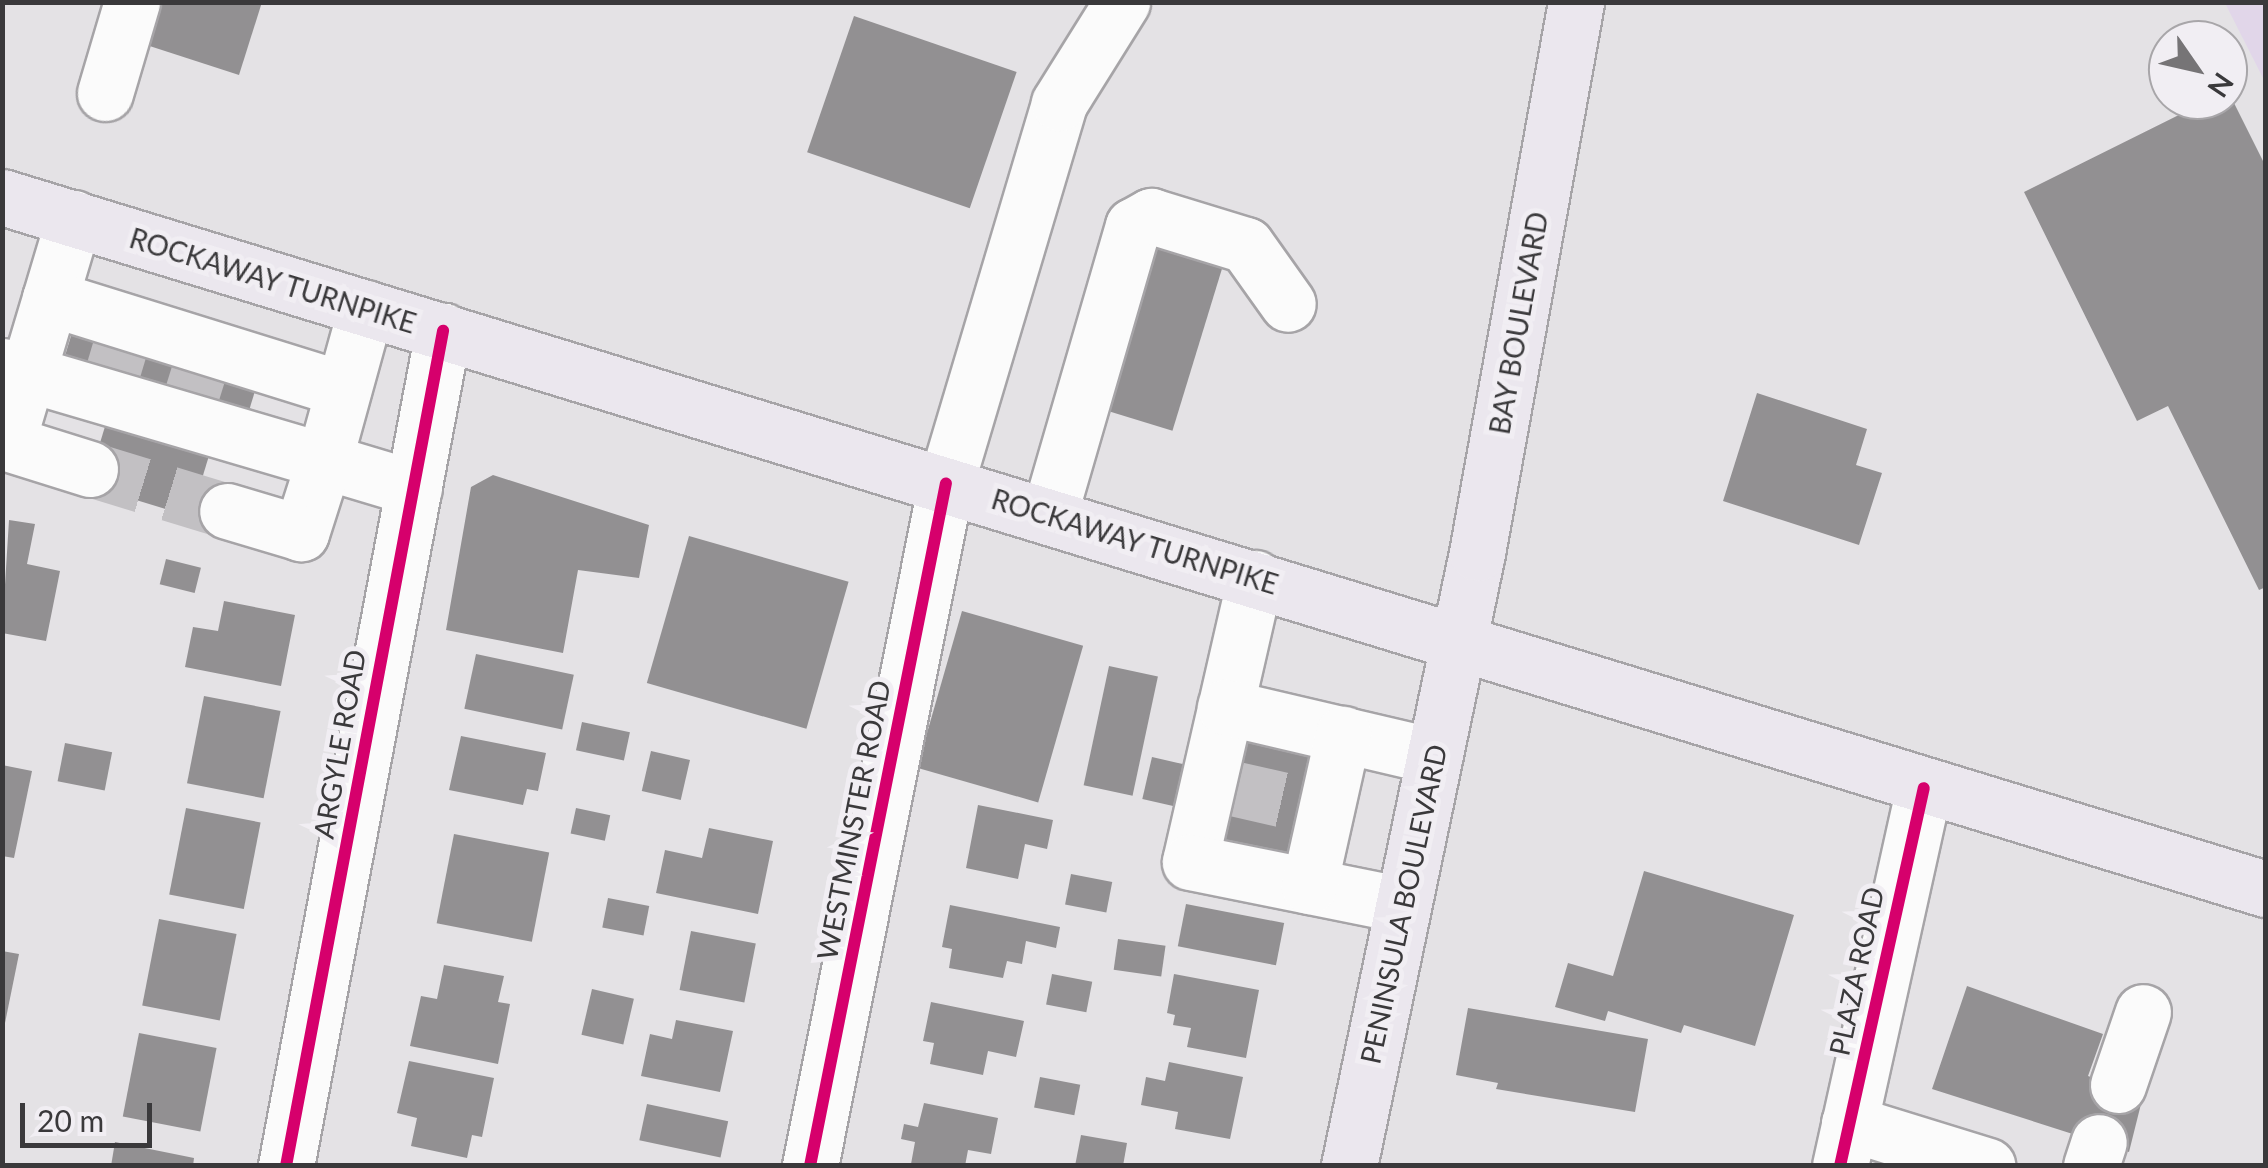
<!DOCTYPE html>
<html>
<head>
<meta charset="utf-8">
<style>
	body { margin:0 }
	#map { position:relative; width:2268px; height:1168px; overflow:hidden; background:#e4e2e5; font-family:Lato,sans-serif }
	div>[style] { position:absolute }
	.green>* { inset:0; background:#e1d6e9 }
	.building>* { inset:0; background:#929092; transform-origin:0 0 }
	.minor-tunnel>* { height:55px; margin-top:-27.5px; transform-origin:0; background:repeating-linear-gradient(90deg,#c2c0c3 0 55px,transparent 0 83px) }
	.roads { filter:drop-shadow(2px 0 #a6a4a7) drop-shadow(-2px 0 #a6a4a7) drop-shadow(0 2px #a6a4a7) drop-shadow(0 -2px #a6a4a7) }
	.minor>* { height:55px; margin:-27.5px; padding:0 27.5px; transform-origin:27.5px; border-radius:27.5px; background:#fbfbfb }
	.major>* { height:55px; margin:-27.5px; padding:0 27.5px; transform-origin:27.5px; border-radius:27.5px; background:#ebe7ee }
	.cycleway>* { height:12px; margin:-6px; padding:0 6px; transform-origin:6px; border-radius:6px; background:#d6006c }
	span { translate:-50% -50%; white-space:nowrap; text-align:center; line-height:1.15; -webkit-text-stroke:10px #f1eef3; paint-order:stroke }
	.street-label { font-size:28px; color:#3a393b }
	.frame { position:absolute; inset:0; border:5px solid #3a393b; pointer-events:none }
	.north { position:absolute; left:2148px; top:20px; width:100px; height:100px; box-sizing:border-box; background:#f1eef3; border:2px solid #a8a6a9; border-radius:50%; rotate:124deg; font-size:28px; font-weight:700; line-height:40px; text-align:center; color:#3a393b }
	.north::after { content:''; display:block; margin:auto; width:35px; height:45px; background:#767476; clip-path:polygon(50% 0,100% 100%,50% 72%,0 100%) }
	.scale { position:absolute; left:20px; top:1103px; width:132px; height:45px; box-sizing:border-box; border:5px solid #3a393b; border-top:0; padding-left:12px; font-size:30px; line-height:35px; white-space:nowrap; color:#3a393b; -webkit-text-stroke:8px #f1eef3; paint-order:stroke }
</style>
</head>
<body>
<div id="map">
	<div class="green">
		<div style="clip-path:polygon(2225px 3px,2265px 3px,2265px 82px)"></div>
	</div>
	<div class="building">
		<div style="clip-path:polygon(140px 2px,262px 2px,239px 75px,128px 39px)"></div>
		<div style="left:854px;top:16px;width:172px;height:144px;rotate:19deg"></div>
		<div style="clip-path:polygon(2228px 91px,2266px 167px,2266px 587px,2259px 590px,2168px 406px,2137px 421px,2024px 192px,2209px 100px,2228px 100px)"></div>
		<div style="left:1141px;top:236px;width:87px;height:177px;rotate:17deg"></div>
		<div style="left:75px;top:323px;width:192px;height:49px;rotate:17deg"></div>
		<div style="clip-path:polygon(1757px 393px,1867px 429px,1856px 465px,1882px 473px,1859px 545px,1723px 501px)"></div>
		<div style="left:107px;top:420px;width:108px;height:68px;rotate:17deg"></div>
		<div style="clip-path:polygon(493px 475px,649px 525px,639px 578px,578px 570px,563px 653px,446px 630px,471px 487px)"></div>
		<div style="clip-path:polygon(9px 520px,35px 524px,27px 564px,60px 571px,46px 641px,2px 633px)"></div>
		<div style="left:689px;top:536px;width:166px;height:153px;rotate:16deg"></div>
		<div style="left:166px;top:559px;width:36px;height:26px;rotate:14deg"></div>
		<div style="clip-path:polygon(224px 601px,295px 615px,281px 686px,185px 667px,193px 627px,218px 631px)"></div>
		<div style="left:962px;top:611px;width:126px;height:163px;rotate:16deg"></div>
		<div style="left:476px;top:654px;width:100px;height:56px;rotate:12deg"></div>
		<div style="left:1109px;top:666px;width:50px;height:122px;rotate:12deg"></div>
		<div style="left:204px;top:696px;width:78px;height:89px;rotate:11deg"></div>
		<div style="left:582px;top:722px;width:49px;height:29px;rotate:12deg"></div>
		<div style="left:1238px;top:732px;width:79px;height:132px;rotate:11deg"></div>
		<div style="clip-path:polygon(461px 736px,546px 753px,538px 791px,527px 789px,523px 805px,449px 790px)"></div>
		<div style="left:65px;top:743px;width:48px;height:39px;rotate:11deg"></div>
		<div style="left:651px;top:751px;width:40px;height:41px;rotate:13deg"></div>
		<div style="left:1152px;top:757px;width:35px;height:43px;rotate:13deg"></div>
		<div style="clip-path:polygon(2px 765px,32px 771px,14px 858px,2px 856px)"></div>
		<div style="clip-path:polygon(978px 805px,1053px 820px,1047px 849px,1025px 844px,1018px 879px,966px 868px)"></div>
		<div style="left:186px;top:808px;width:76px;height:88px;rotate:11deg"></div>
		<div style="left:576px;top:808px;width:35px;height:26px;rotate:12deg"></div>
		<div style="clip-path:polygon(709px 828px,773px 841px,758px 914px,656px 893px,665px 850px,702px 858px)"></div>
		<div style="left:454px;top:834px;width:97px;height:91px;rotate:11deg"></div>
		<div style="clip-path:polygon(1644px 871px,1794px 915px,1755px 1046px,1684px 1025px,1681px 1033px,1608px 1011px,1605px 1021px,1555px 1007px,1568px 963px,1613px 976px)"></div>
		<div style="left:1071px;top:874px;width:42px;height:31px;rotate:11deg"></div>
		<div style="left:608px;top:898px;width:42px;height:30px;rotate:11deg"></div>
		<div style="left:1186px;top:904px;width:100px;height:43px;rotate:11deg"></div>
		<div style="clip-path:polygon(950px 905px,1060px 927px,1056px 948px,1026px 941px,1022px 964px,1007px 961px,1003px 978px,949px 968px,952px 949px,942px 947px)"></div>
		<div style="left:159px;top:919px;width:79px;height:88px;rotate:11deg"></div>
		<div style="left:691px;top:931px;width:66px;height:60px;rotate:11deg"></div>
		<div style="left:1118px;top:939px;width:48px;height:31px;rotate:8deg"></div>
		<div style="clip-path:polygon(2px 951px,19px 954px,4px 1028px,2px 1028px)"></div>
		<div style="clip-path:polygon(444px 965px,504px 976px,498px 1002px,510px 1004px,498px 1064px,410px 1046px,421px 996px,437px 999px)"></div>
		<div style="left:1052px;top:974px;width:41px;height:31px;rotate:11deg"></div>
		<div style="clip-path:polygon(1174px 974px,1259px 990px,1246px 1058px,1187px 1047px,1191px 1028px,1173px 1025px,1175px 1015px,1167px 1013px)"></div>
		<div style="clip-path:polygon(1967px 986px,2103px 1034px,2088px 1076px,2143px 1096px,2129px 1152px,1932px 1089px)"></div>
		<div style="left:592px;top:989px;width:43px;height:47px;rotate:13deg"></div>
		<div style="clip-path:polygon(931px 1002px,1024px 1021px,1016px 1057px,988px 1051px,983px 1075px,930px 1064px,934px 1043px,923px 1041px)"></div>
		<div style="clip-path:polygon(1468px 1008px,1648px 1039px,1635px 1112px,1496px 1089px,1498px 1083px,1456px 1075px)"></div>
		<div style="clip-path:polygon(676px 1020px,733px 1031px,720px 1092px,641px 1076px,650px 1034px,672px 1039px)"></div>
		<div style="left:139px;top:1033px;width:79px;height:85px;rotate:11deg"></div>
		<div style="clip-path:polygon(409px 1061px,494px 1078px,482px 1137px,472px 1135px,467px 1158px,411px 1146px,417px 1118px,397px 1113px)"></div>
		<div style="clip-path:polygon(1169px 1062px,1243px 1077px,1230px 1139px,1175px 1129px,1178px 1112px,1141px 1105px,1146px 1077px,1165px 1081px)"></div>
		<div style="left:1040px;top:1077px;width:41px;height:31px;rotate:11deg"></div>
		<div style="clip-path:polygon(924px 1103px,998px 1118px,991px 1154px,968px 1150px,965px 1166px,911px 1164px,915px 1142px,901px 1139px,904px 1124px,918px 1127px)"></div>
		<div style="left:647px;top:1104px;width:83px;height:37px;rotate:12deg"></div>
		<div style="clip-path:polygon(1081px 1135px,1127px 1143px,1123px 1166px,1075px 1166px)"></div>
		<div style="clip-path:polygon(115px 1142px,194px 1158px,193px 1166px,111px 1166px)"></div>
	</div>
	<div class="minor-tunnel">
		<div style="left:109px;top:385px;width:49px;rotate:-73.4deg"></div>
		<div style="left:187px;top:410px;width:50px;rotate:-72.6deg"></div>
		<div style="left:90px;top:469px;width:143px;rotate:17deg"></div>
		<div style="left:1228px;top:787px;width:77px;rotate:12.8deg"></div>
	</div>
	<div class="roads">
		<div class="minor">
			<div style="left:105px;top:93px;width:95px;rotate:-73.5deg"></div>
			<div style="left:74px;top:218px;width:235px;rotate:106.6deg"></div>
			<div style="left:7px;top:443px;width:87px;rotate:17.4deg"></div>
			<div style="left:50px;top:298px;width:307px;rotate:17.3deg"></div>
			<div style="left:366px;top:308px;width:159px;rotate:105.4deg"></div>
			<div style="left:324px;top:461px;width:94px;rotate:16.7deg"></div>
			<div style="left:2px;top:366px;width:336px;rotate:16.4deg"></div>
			<div style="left:324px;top:461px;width:76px;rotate:107.7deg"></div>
			<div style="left:301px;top:533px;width:77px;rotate:-163.4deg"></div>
			<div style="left:1049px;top:515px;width:301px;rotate:-73.8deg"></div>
			<div style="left:1133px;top:226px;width:21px;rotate:-29deg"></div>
			<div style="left:1151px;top:216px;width:99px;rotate:17deg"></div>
			<div style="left:1246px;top:245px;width:72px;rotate:54.6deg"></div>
			<div style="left:1255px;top:578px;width:291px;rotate:102.9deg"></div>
			<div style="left:1190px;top:862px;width:217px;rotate:11.4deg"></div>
			<div style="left:1225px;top:707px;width:215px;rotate:13.2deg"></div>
			<div style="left:1309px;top:886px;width:156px;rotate:-77.4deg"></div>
			<div style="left:2118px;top:1085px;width:77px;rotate:-71.1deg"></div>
			<div style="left:1849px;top:1123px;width:145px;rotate:17.2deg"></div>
			<div style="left:286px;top:1166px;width:850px;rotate:-79.35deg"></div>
			<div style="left:810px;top:1166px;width:696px;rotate:-78.74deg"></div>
			<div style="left:946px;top:483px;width:396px;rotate:-73.4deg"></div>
			<div style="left:1059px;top:103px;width:119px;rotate:-58deg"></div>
			<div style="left:1840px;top:1166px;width:387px;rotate:-77.5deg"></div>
			<div style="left:2091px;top:1166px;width:25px;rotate:-72deg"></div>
		</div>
		<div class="major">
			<div style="left:2px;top:197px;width:2367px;rotate:17deg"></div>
			<div style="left:1349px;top:1166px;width:626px;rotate:-78.21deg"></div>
			<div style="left:1477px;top:553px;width:560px;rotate:-79.81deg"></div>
		</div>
	</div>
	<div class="cycleway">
		<div style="left:286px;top:1166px;width:850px;rotate:-79.35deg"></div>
		<div style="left:810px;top:1166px;width:696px;rotate:-78.74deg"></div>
		<div style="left:1840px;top:1166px;width:387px;rotate:-77.5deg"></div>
	</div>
	<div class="street-label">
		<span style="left:273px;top:280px;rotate:17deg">ROCKAWAY TURNPIKE</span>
		<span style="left:1518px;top:323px;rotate:-80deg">BAY BOULEVARD</span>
		<span style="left:1135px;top:541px;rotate:17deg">ROCKAWAY TURNPIKE</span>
		<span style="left:339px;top:744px;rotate:-80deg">ARGYLE ROAD</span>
		<span style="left:853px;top:820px;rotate:-79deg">WESTMINSTER ROAD</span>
		<span style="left:1403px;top:904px;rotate:-78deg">PENINSULA BOULEVARD</span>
		<span style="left:1856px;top:971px;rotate:-78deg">PLAZA ROAD</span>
	</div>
	<div class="frame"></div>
	<div class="north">N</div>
	<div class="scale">20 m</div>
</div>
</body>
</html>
